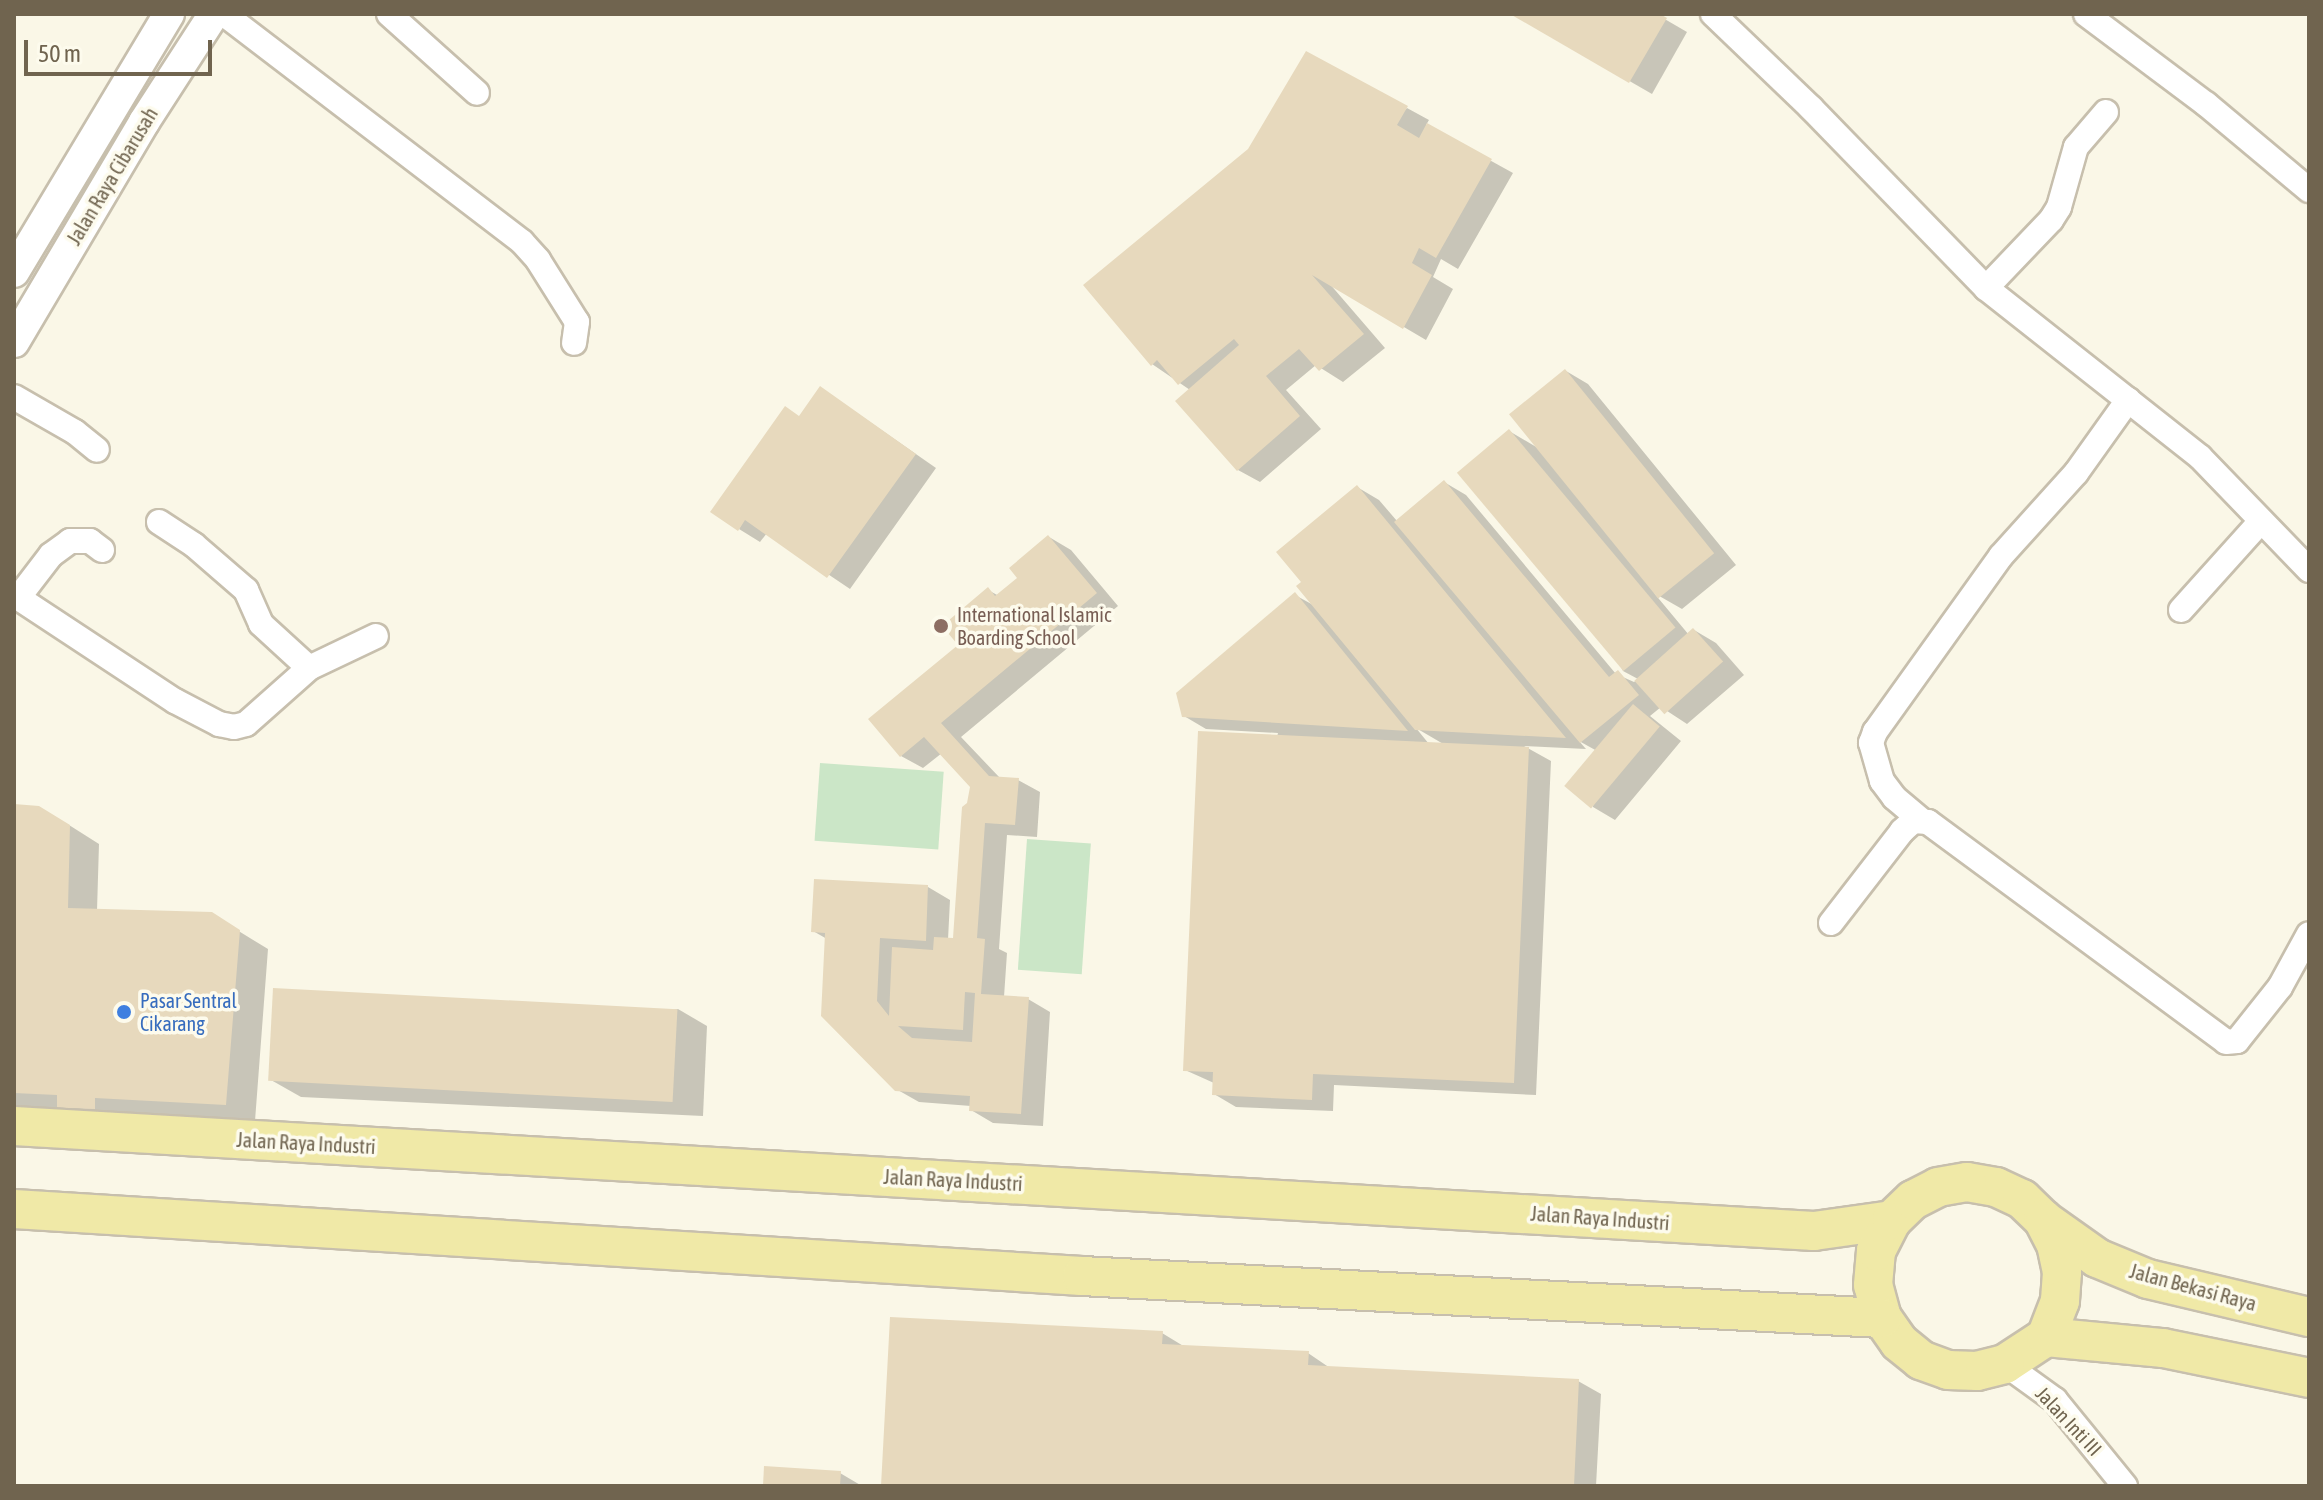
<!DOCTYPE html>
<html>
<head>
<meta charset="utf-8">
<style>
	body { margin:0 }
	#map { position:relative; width:2323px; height:1500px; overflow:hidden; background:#faf7e7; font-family:"Asap Condensed",sans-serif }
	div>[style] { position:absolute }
	.green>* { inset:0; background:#cbe6c7; transform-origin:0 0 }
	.shadow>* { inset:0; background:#0003 }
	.building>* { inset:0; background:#e7d9bd; transform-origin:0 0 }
	.roads { filter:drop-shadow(2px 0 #c7bfad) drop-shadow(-2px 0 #c7bfad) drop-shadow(0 2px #c7bfad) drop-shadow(0 -2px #c7bfad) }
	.minor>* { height:24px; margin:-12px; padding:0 12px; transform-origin:12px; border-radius:12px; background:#fff }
	.tertiary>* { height:30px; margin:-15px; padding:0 15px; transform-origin:15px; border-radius:15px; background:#fff }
	.primary>* { height:38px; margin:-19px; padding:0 19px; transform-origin:19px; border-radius:19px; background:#f0e9a7 }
	.dots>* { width:22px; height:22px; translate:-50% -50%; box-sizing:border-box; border:4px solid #fdfbed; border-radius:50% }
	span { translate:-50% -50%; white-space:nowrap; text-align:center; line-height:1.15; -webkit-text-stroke:7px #fdfbed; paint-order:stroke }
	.street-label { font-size:20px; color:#70644f }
	.education-label { font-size:20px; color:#785e54 }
	.left { translate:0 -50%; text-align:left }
	.shop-label { font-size:20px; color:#366cbe }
	.frame { position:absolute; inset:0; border:16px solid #70644f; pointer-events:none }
	.scale { position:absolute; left:24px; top:40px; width:188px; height:36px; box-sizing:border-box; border:4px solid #70644f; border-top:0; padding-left:10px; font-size:24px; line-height:28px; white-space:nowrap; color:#70644f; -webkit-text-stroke:6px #fdfbed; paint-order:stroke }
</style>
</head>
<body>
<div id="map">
	<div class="green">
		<div style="left:820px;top:763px;width:124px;height:78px;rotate:4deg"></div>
		<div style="left:1027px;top:839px;width:64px;height:131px;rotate:4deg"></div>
	</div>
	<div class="shadow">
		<div style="clip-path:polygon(1513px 14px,1656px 14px,1687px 32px,1652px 94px)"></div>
		<div style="clip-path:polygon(1407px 108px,1429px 120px,1426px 125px,1513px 173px,1458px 269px,1441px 259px,1433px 277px,1453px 289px,1426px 340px,1329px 283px,1385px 348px,1343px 382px,1316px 365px,1286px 390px,1321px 429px,1260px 482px,1238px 470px,1190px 390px,1152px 364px)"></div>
		<div style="clip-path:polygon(evenodd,1566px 371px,1588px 384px,1736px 565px,1682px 609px,1654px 593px,1689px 635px,1694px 630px,1716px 643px,1744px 675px,1687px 724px,1661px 707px,1650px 716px,1681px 741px,1615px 820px,1593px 807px,1597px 751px,1579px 741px,1586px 749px,1524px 746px,1551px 761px,1536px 1095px,1334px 1085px,1333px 1111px,1236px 1107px,1214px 1094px,1214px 1083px,1185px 1070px,1278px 733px,1206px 729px,1184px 716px,1295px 595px,1315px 606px,1357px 487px,1379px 500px,1397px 521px,1444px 482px,1466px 495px,1616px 674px,1634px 682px,1638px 679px,1623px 671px,1509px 431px,1538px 448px,1566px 371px,1416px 728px,1445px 745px,1429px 744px,1416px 728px)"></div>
		<div style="clip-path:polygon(821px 388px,936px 468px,850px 589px,767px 533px,760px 542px,739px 529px,800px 418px)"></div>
		<div style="clip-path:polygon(1049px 537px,1071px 550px,1118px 606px,961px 737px,1000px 778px,1018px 780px,1040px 792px,1037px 837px,1007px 835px,999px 949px,1007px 953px,1004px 997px,1028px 999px,1050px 1012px,1043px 1126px,993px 1123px,971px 1110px,971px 1106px,919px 1102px,896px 1089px,827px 939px,813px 931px,928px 887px,950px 900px,948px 940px,955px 941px,972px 786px,942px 753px,923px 768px,901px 756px,988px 590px,999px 596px,1020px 578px)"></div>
		<div style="clip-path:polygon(14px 806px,69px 825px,99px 844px,97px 911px,211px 914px,268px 949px,255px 1121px,14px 1108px)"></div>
		<div style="clip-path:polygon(678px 1009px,707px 1026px,703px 1116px,301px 1097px,271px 1080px)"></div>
		<div style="clip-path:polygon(1162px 1333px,1185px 1347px,1308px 1353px,1330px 1368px,1578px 1381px,1601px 1394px,1596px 1486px,883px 1486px)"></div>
		<div style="clip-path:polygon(840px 1473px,862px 1486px,765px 1486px)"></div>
	</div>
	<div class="building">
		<div style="clip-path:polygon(1510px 14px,1660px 14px,1667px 18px,1629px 83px)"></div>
		<div style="clip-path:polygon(1306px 51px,1408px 106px,1397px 125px,1419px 138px,1427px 123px,1492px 159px,1436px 258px,1419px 248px,1412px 263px,1432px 275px,1403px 329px,1312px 275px,1364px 334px,1319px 371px,1299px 349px,1266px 376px,1300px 416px,1237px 471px,1175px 401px,1239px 345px,1234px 339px,1178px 385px,1157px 360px,1151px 366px,1083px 285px,1248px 149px)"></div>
		<div style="left:1565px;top:369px;width:237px;height:72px;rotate:51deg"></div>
		<div style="clip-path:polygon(820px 386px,916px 454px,827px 578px,745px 520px,738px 531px,710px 512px,785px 406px,799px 416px)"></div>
		<div style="left:1509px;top:429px;width:259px;height:68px;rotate:50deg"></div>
		<div style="clip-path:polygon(1444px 480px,1609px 677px,1618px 670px,1639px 695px,1580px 743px,1394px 522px)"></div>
		<div style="clip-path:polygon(1357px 485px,1566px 738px,1415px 730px,1296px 586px,1301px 582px,1276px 552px)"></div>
		<div style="clip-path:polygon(evenodd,1048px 535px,1097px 593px,941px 723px,989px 776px,1019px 778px,1015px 825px,985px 823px,977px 938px,985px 939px,981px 994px,1029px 997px,1021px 1114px,969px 1111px,970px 1096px,895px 1091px,821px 1016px,825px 933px,811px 932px,814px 879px,928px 885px,926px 941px,880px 938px,877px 1001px,889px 1016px,892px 947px,933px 950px,934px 937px,953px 938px,962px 807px,967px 803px,970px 787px,924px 737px,900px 757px,868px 719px,958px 645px,942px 626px,988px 587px,995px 596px,1017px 578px,1009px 568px,1048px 535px,965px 992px,975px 993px,972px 1042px,912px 1038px,898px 1026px,963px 1030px,965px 992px)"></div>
		<div style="clip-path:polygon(1295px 592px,1408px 731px,1182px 717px,1176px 693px)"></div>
		<div style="left:1693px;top:628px;width:45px;height:79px;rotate:48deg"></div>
		<div style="left:1633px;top:704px;width:35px;height:107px;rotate:40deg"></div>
		<div style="clip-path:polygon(1198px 731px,1529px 747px,1514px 1083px,1313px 1074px,1312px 1100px,1212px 1095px,1213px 1072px,1183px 1071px)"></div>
		<div style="clip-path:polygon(14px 804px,39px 806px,70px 825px,68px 908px,212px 912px,240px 930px,226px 1105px,95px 1098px,95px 1109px,57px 1108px,57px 1095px,14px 1093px)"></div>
		<div style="left:273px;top:988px;width:405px;height:93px;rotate:3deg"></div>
		<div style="clip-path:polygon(890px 1317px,1163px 1331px,1162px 1344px,1309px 1351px,1308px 1365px,1579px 1379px,1574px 1486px,881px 1486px)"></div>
		<div style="clip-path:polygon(764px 1466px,841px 1471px,840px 1486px,763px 1486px)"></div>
	</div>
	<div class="roads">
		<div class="minor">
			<div style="left:224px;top:14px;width:375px;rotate:37.4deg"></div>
			<div style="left:522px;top:242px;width:24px;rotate:48deg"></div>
			<div style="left:538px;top:260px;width:73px;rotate:57.8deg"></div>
			<div style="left:577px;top:322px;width:21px;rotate:98deg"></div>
			<div style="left:389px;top:14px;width:118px;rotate:41.9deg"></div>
			<div style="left:1713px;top:14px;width:136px;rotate:43.8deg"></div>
			<div style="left:1811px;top:108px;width:251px;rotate:45.8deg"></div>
			<div style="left:1986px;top:288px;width:273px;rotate:38.3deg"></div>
			<div style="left:2200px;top:457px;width:157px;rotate:46deg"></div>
			<div style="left:2086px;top:14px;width:150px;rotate:36.9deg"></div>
			<div style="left:2206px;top:104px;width:134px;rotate:39.9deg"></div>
			<div style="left:1986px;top:288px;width:94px;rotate:-46.3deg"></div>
			<div style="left:2051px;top:220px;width:15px;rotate:-58deg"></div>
			<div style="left:2059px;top:207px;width:62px;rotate:-74.2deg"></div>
			<div style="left:2076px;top:147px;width:46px;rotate:-49.4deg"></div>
			<div style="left:14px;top:397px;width:70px;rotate:29.8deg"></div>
			<div style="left:75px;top:432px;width:28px;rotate:39deg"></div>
			<div style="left:159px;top:522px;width:42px;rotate:33.3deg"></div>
			<div style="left:194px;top:545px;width:69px;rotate:40.9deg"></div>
			<div style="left:246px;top:590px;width:37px;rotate:66deg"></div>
			<div style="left:261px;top:624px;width:65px;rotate:42.5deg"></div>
			<div style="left:14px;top:595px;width:193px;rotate:33.4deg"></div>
			<div style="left:175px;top:701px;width:50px;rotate:27.6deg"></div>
			<div style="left:219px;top:724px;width:15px;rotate:11deg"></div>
			<div style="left:234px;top:727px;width:12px;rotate:-14deg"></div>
			<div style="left:246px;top:724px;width:84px;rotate:-41.6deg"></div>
			<div style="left:309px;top:668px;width:74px;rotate:-25.5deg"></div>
			<div style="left:18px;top:598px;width:54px;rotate:-52.5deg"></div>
			<div style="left:51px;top:555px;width:24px;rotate:-36deg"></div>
			<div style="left:70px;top:541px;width:20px"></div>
			<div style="left:90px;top:541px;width:15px;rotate:37deg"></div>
			<div style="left:2181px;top:610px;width:120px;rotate:-48deg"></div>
			<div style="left:1921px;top:820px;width:35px;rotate:-140deg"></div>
			<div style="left:1894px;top:797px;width:20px;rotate:-127deg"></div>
			<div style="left:1882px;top:781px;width:40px;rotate:-106deg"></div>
			<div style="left:1871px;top:743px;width:12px;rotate:-70deg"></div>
			<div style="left:1875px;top:732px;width:216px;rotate:-54.4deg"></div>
			<div style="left:2001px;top:556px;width:112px;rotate:-47.9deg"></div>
			<div style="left:2076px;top:473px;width:90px;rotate:-54.5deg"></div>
			<div style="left:1831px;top:923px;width:116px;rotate:-52.3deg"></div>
			<div style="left:1902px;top:831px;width:15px;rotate:-42deg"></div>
			<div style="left:1913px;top:821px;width:15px;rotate:4deg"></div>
			<div style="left:1928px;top:822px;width:370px;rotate:36.4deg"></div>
			<div style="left:2226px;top:1042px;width:11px;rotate:-5deg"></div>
			<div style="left:2237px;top:1041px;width:69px;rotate:-51.5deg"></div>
			<div style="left:2280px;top:987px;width:60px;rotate:-61.3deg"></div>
			<div style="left:2005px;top:1364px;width:62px;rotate:35.8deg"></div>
			<div style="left:2055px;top:1400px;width:111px;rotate:50.9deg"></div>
		</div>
		<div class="tertiary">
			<div style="left:14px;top:272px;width:301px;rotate:-59deg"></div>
			<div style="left:14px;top:342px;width:256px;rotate:-59.4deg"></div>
			<div style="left:144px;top:122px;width:129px;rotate:-57.1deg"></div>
		</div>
		<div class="primary">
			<div style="left:14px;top:1126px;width:1803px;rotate:3.34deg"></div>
			<div style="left:1814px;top:1231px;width:79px;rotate:-8deg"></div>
			<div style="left:1967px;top:1182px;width:29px;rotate:10deg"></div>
			<div style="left:1996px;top:1187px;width:29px;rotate:25deg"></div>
			<div style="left:2022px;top:1199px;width:29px;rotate:44deg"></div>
			<div style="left:2043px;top:1219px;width:28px;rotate:63deg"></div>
			<div style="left:2056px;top:1244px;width:29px;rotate:78deg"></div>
			<div style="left:2062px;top:1272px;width:29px;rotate:94deg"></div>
			<div style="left:2060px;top:1301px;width:39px;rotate:111deg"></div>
			<div style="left:2046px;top:1337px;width:49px;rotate:146.6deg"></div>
			<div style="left:2005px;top:1364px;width:29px;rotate:166deg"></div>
			<div style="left:1977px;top:1371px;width:29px;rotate:-178deg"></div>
			<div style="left:1948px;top:1370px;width:29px;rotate:-160deg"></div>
			<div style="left:1921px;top:1360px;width:28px;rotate:-141deg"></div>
			<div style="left:1899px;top:1342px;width:29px;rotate:-125deg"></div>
			<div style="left:1882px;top:1318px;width:34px;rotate:-105deg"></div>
			<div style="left:1873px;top:1285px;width:34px;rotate:-85deg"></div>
			<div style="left:1876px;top:1251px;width:35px;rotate:-63deg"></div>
			<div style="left:1892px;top:1220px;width:29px;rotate:-44deg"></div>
			<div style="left:1913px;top:1200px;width:28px;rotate:-27deg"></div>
			<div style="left:1938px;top:1187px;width:29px;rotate:-10deg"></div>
			<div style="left:14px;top:1209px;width:1070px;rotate:3.59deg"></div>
			<div style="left:1082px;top:1276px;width:801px;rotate:3.01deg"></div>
			<div style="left:2045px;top:1221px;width:64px;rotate:35.4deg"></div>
			<div style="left:2097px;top:1258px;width:55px;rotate:22.4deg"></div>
			<div style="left:2148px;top:1279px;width:165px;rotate:13.3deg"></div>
			<div style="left:2046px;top:1337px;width:118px;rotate:5.4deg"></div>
			<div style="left:2163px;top:1348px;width:149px;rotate:11.6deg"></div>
		</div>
	</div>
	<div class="dots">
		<div style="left:941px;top:626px;background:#8d6e63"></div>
		<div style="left:124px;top:1012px;background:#3f7fe0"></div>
	</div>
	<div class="street-label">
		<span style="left:112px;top:176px;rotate:-59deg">Jalan Raya Cibarusah</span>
		<span style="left:306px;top:1143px;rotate:3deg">Jalan Raya Industri</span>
		<span style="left:953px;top:1180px;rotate:3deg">Jalan Raya Industri</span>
		<span style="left:1600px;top:1218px;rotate:4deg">Jalan Raya Industri</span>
		<span style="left:2193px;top:1287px;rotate:15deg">Jalan Bekasi Raya</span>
		<span style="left:2069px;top:1421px;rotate:47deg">Jalan Inti III</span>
	</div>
	<div class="education-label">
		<span class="left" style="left:957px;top:626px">International Islamic<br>Boarding School</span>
	</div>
	<div class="shop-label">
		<span class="left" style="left:140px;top:1012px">Pasar Sentral<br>Cikarang</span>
	</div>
	<div class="frame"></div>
	<div class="scale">50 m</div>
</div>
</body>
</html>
